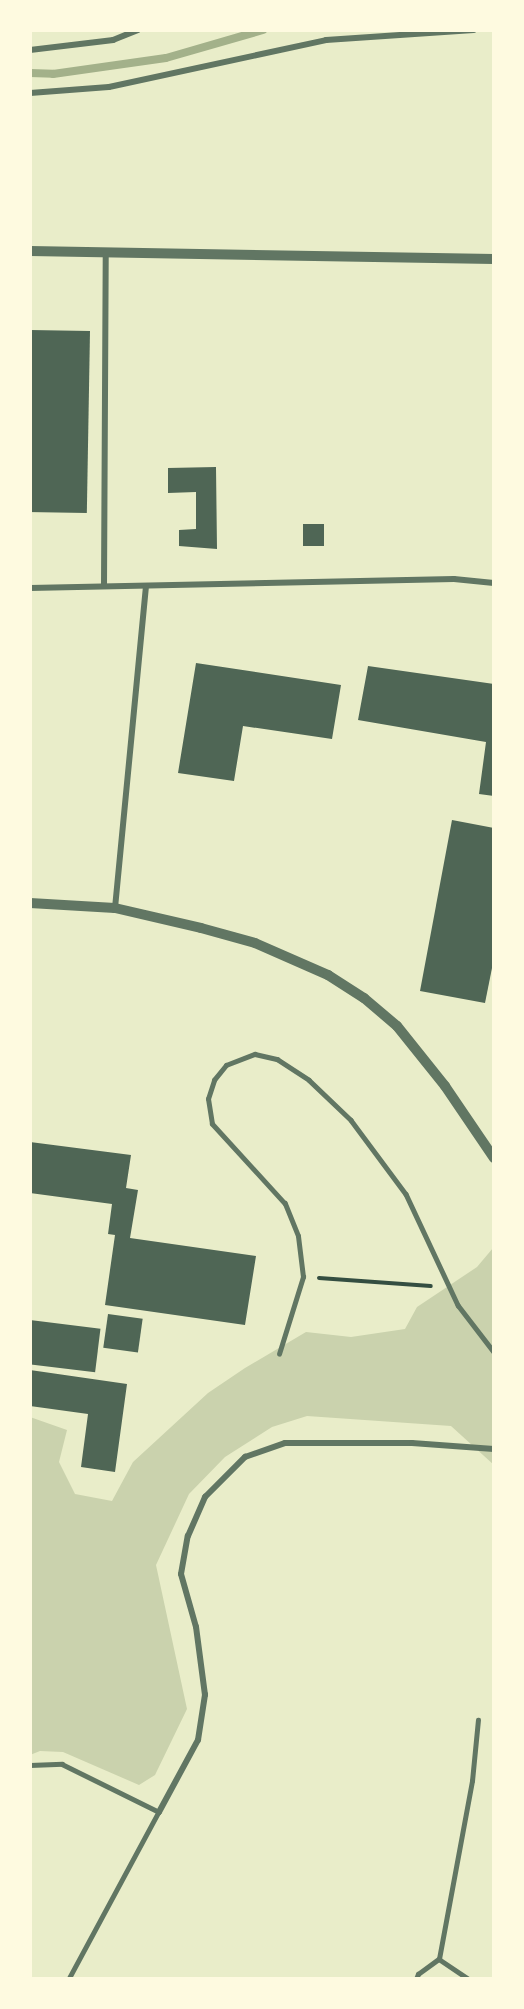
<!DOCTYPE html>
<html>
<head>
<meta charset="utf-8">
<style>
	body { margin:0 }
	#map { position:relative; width:524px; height:2009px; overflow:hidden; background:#e9edc9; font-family:Inter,sans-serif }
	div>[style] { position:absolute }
	.green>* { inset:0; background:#cad2ad }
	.stream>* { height:8px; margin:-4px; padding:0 4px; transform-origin:4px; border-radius:4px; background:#a3b18a }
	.building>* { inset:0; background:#4f6655; transform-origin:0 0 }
	.path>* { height:4px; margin:-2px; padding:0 2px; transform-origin:2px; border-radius:2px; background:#344e41 }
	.service>* { height:4.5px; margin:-2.25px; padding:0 2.25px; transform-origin:2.25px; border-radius:2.25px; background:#617663 }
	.minor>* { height:6px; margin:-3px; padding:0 3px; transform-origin:3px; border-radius:3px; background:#617663 }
	.tertiary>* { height:10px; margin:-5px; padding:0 5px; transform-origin:5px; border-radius:5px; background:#617663 }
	span { translate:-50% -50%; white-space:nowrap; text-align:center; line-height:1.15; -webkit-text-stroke:5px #fefae0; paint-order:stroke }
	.frame { position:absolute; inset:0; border:32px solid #fefae0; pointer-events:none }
</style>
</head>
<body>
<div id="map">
	<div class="green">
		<div style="clip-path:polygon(493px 1248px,494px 1465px,451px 1426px,307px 1416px,272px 1427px,225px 1457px,189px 1494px,156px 1565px,187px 1709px,155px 1775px,139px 1785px,63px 1752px,40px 1751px,30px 1755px,30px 1417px,67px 1430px,59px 1462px,75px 1494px,112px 1501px,133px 1462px,208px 1393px,245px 1368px,306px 1332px,351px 1337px,405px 1329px,417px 1307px,477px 1267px)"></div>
	</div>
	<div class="stream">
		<div style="left:30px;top:73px;width:23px;rotate:2deg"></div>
		<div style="left:53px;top:74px;width:114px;rotate:-8.1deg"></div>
		<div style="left:166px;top:58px;width:101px;rotate:-16.1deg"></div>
	</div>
	<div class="building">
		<div style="left:90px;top:331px;width:182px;height:60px;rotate:91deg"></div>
		<div style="clip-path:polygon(216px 467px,217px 549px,179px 546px,179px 530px,196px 529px,196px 492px,168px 493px,168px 468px)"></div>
		<div style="left:303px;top:524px;width:21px;height:22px"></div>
		<div style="clip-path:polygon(196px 663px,341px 685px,332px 739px,243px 726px,234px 781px,178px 773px)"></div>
		<div style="clip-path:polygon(368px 666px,494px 684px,494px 796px,479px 794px,486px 742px,358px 720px)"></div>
		<div style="clip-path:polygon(452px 820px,494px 828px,494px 958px,485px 1003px,420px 991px)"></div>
		<div style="clip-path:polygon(30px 1142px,131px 1155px,126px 1188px,138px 1190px,130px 1238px,256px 1256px,245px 1325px,105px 1305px,115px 1235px,108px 1234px,112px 1204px,30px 1193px)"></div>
		<div style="left:108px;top:1314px;width:35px;height:34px;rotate:8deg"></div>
		<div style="left:30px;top:1320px;width:71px;height:44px;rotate:7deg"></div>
		<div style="clip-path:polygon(30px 1370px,127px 1384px,115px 1472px,81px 1467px,88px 1414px,30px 1406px)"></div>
	</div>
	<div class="path">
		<div style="left:319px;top:1278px;width:112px;rotate:4.1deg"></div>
	</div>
	<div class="service">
		<div style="left:279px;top:1354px;width:81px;rotate:-72.7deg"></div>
		<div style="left:303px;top:1277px;width:41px;rotate:-97deg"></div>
		<div style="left:298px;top:1236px;width:35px;rotate:-112deg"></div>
		<div style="left:285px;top:1204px;width:108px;rotate:-132.4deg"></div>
		<div style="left:212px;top:1124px;width:25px;rotate:-99deg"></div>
		<div style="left:208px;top:1099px;width:20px;rotate:-72deg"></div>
		<div style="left:214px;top:1080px;width:19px;rotate:-51deg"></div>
		<div style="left:226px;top:1065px;width:31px;rotate:-21deg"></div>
		<div style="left:255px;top:1054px;width:23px;rotate:13deg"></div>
		<div style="left:277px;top:1059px;width:38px;rotate:33deg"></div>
		<div style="left:309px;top:1080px;width:58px;rotate:43.6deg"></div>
		<div style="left:351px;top:1120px;width:92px;rotate:53.4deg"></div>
		<div style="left:406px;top:1194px;width:123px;rotate:64.9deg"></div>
		<div style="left:458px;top:1305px;width:59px;rotate:52.5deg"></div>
		<div style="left:30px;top:1765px;width:32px;rotate:-2deg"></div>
		<div style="left:62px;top:1764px;width:108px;rotate:26.3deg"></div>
		<div style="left:159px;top:1812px;width:190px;rotate:118.3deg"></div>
		<div style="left:439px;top:1959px;width:181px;rotate:-79.5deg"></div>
		<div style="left:472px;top:1781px;width:61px;rotate:-84.4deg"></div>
		<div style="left:416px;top:1979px;width:5px;rotate:-68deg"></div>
		<div style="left:418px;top:1974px;width:26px;rotate:-36deg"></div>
		<div style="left:439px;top:1959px;width:36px;rotate:34deg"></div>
	</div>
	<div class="minor">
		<div style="left:30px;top:50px;width:84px;rotate:-6.9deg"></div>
		<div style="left:113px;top:40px;width:27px;rotate:-22deg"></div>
		<div style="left:30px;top:93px;width:79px;rotate:-4.3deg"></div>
		<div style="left:109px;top:87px;width:222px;rotate:-12.2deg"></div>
		<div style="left:326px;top:40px;width:148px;rotate:-3.9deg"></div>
		<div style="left:104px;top:585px;width:332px;rotate:-89.7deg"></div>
		<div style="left:30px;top:588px;width:424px;rotate:-1.2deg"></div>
		<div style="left:454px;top:579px;width:40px;rotate:5.7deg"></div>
		<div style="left:115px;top:908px;width:323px;rotate:-84.5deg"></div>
		<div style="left:159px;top:1812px;width:82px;rotate:-61.6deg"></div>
		<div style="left:198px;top:1740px;width:46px;rotate:-81.2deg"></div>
		<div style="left:205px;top:1695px;width:69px;rotate:-97.5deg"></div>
		<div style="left:196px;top:1627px;width:55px;rotate:-105.8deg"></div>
		<div style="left:181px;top:1574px;width:39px;rotate:-80deg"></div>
		<div style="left:188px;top:1536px;width:43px;rotate:-66.4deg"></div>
		<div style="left:205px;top:1497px;width:57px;rotate:-45deg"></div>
		<div style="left:245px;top:1457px;width:42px;rotate:-19.3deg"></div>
		<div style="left:285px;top:1443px;width:127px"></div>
		<div style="left:412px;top:1443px;width:82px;rotate:4.2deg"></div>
	</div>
	<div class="tertiary">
		<div style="left:30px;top:251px;width:464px;rotate:1deg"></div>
		<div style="left:30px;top:903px;width:85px;rotate:3.4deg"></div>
		<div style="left:115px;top:908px;width:88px;rotate:13.1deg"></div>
		<div style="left:201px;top:928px;width:56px;rotate:15.5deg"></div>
		<div style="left:255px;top:943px;width:80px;rotate:23.7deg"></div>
		<div style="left:328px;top:975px;width:43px;rotate:32.6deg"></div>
		<div style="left:364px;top:998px;width:43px;rotate:40.3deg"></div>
		<div style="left:397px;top:1026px;width:77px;rotate:51.3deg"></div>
		<div style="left:445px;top:1086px;width:87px;rotate:55.8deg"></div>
	</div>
	<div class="frame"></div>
</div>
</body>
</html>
